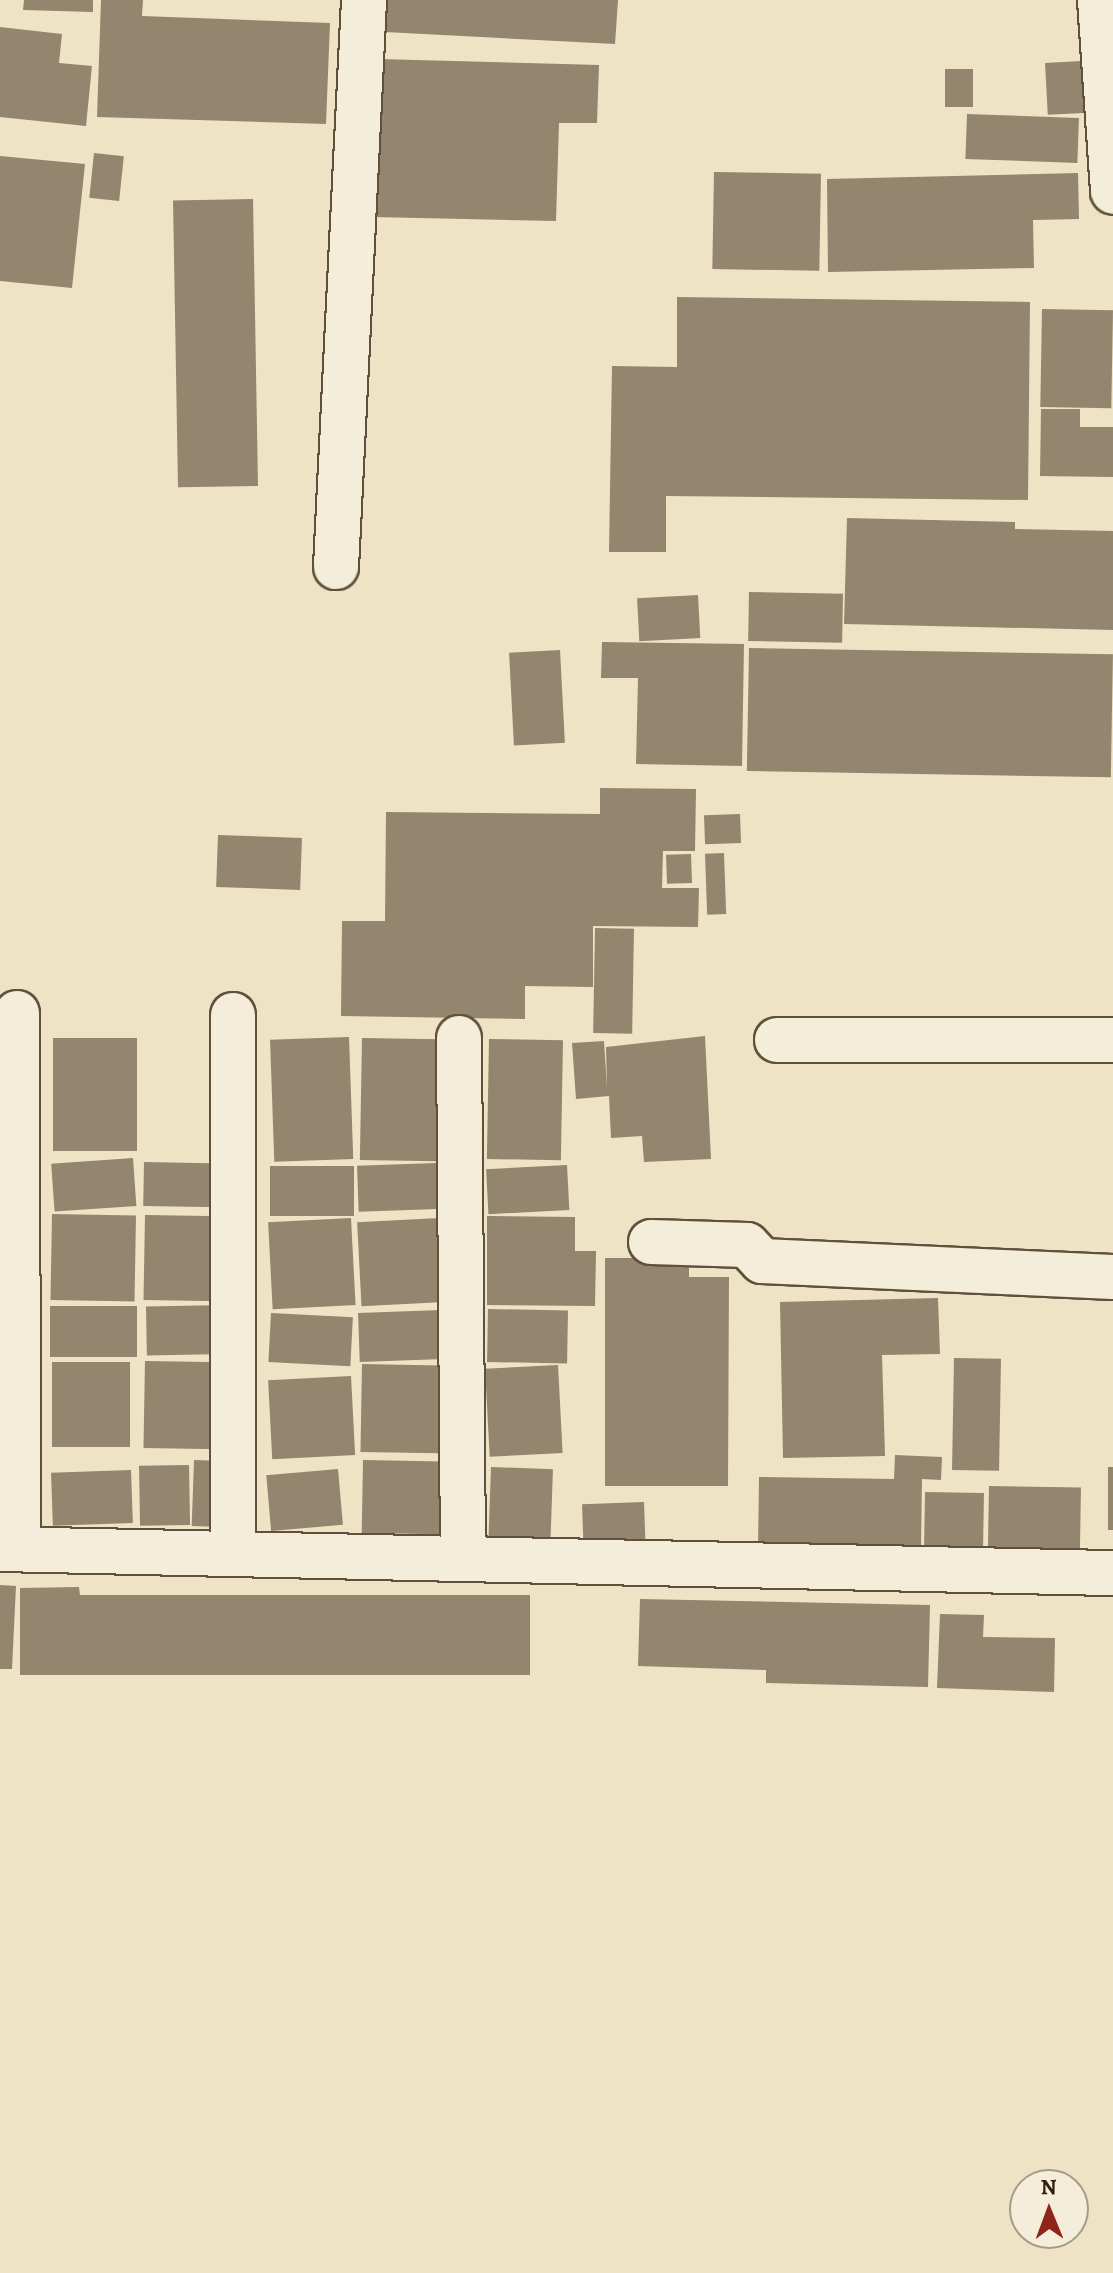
<!DOCTYPE html>
<html>
<head>
<meta charset="utf-8">
<style>
	body { margin:0 }
	#map { position:relative; width:1113px; height:2273px; overflow:hidden; background:#eee3c5; font-family:Alegreya,serif }
	div>[style] { position:absolute }
	.building>* { inset:0; background:#93856e; transform-origin:0 0 }
	.roads { filter:drop-shadow(2px 0 #60503d) drop-shadow(-2px 0 #60503d) drop-shadow(0 2px #60503d) drop-shadow(0 -2px #60503d) }
	.minor>* { height:44px; margin:-22px; padding:0 22px; transform-origin:22px; border-radius:22px; background:#f4edd9 }
	span { translate:-50% -50%; white-space:nowrap; text-align:center; line-height:1.15; -webkit-text-stroke:7px #f4edd9; paint-order:stroke }
	.north { position:absolute; left:1009px; top:2169px; width:80px; height:80px; box-sizing:border-box; background:#f4edd9; border:2px solid #a69b89; border-radius:50%; rotate:359deg; font-size:22px; font-weight:700; line-height:32px; text-align:center; color:#301f10 }
	.north::after { content:''; display:block; margin:auto; width:28px; height:36px; background:#8f2418; clip-path:polygon(50% 0,100% 100%,50% 72%,0 100%) }
</style>
</head>
<body>
<div id="map">
	<div class="building">
		<div style="clip-path:polygon(24px 0,93px 0,93px 12px,23px 10px)"></div>
		<div style="clip-path:polygon(101px 0,143px 0,142px 16px,330px 23px,326px 124px,97px 117px)"></div>
		<div style="clip-path:polygon(386px 0,618px 0,615px 44px,385px 32px)"></div>
		<div style="clip-path:polygon(0 27px,62px 34px,59px 63px,92px 66px,86px 126px,0 117px)"></div>
		<div style="clip-path:polygon(377px 59px,599px 65px,597px 123px,559px 123px,556px 221px,373px 217px)"></div>
		<div style="left:1081px;top:61px;width:52px;height:36px;rotate:87deg"></div>
		<div style="left:945px;top:69px;width:28px;height:38px"></div>
		<div style="left:967px;top:114px;width:112px;height:45px;rotate:2deg"></div>
		<div style="left:94px;top:153px;width:30px;height:45px;rotate:6deg"></div>
		<div style="clip-path:polygon(0 156px,85px 164px,72px 288px,0 281px)"></div>
		<div style="left:714px;top:172px;width:107px;height:97px;rotate:1deg"></div>
		<div style="clip-path:polygon(1078px 173px,1079px 219px,1033px 220px,1034px 268px,828px 272px,827px 179px)"></div>
		<div style="left:253px;top:199px;width:287px;height:80px;rotate:89deg"></div>
		<div style="clip-path:polygon(677px 297px,1030px 302px,1028px 500px,666px 496px,666px 552px,609px 552px,612px 366px,677px 367px)"></div>
		<div style="left:1042px;top:309px;width:71px;height:98px;rotate:1deg"></div>
		<div style="clip-path:polygon(1041px 409px,1080px 409px,1080px 427px,1113px 427px,1113px 477px,1040px 476px)"></div>
		<div style="clip-path:polygon(847px 518px,1015px 522px,1015px 529px,1113px 531px,1113px 630px,844px 624px)"></div>
		<div style="left:749px;top:592px;width:94px;height:49px;rotate:1deg"></div>
		<div style="left:698px;top:595px;width:43px;height:61px;rotate:87deg"></div>
		<div style="clip-path:polygon(602px 642px,744px 644px,742px 766px,636px 764px,638px 678px,601px 678px)"></div>
		<div style="left:749px;top:648px;width:364px;height:123px;rotate:1deg"></div>
		<div style="left:560px;top:650px;width:93px;height:51px;rotate:87deg"></div>
		<div style="clip-path:polygon(600px 788px,696px 789px,695px 851px,663px 851px,662px 888px,699px 888px,698px 927px,593px 926px,593px 987px,525px 986px,525px 1019px,341px 1016px,342px 921px,385px 921px,386px 812px,600px 814px)"></div>
		<div style="left:740px;top:814px;width:29px;height:36px;rotate:88deg"></div>
		<div style="left:218px;top:835px;width:84px;height:52px;rotate:2deg"></div>
		<div style="left:724px;top:853px;width:61px;height:19px;rotate:88deg"></div>
		<div style="left:691px;top:854px;width:29px;height:25px;rotate:88deg"></div>
		<div style="left:595px;top:928px;width:39px;height:105px;rotate:1deg"></div>
		<div style="clip-path:polygon(705px 1036px,711px 1159px,644px 1162px,642px 1136px,611px 1138px,609px 1096px,576px 1099px,572px 1043px,604px 1041px,607px 1088px,606px 1047px)"></div>
		<div style="left:349px;top:1037px;width:122px;height:79px;rotate:88deg"></div>
		<div style="left:53px;top:1038px;width:84px;height:113px"></div>
		<div style="left:362px;top:1038px;width:77px;height:122px;rotate:1deg"></div>
		<div style="left:489px;top:1039px;width:74px;height:120px;rotate:1deg"></div>
		<div style="left:133px;top:1158px;width:48px;height:82px;rotate:86deg"></div>
		<div style="left:144px;top:1162px;width:79px;height:44px;rotate:1deg"></div>
		<div style="left:436px;top:1163px;width:46px;height:79px;rotate:88deg"></div>
		<div style="left:567px;top:1165px;width:45px;height:81px;rotate:87deg"></div>
		<div style="left:354px;top:1166px;width:50px;height:84px;rotate:90deg"></div>
		<div style="left:52px;top:1214px;width:84px;height:86px;rotate:1deg"></div>
		<div style="left:145px;top:1215px;width:78px;height:85px;rotate:1deg"></div>
		<div style="clip-path:polygon(487px 1216px,575px 1217px,575px 1251px,596px 1251px,595px 1306px,487px 1305px)"></div>
		<div style="left:351px;top:1218px;width:87px;height:83px;rotate:87deg"></div>
		<div style="left:439px;top:1218px;width:84px;height:82px;rotate:87deg"></div>
		<div style="clip-path:polygon(605px 1258px,689px 1258px,689px 1277px,729px 1277px,728px 1486px,605px 1486px)"></div>
		<div style="clip-path:polygon(938px 1298px,940px 1354px,882px 1355px,885px 1456px,783px 1458px,780px 1302px)"></div>
		<div style="left:226px;top:1305px;width:49px;height:80px;rotate:89deg"></div>
		<div style="left:50px;top:1306px;width:87px;height:51px"></div>
		<div style="left:488px;top:1309px;width:80px;height:53px;rotate:1deg"></div>
		<div style="left:442px;top:1310px;width:49px;height:84px;rotate:88deg"></div>
		<div style="left:271px;top:1313px;width:82px;height:49px;rotate:3deg"></div>
		<div style="left:954px;top:1358px;width:47px;height:112px;rotate:1deg"></div>
		<div style="left:145px;top:1361px;width:77px;height:87px;rotate:1deg"></div>
		<div style="left:52px;top:1362px;width:78px;height:85px"></div>
		<div style="left:362px;top:1364px;width:79px;height:88px;rotate:1deg"></div>
		<div style="left:558px;top:1365px;width:88px;height:73px;rotate:87deg"></div>
		<div style="left:351px;top:1376px;width:79px;height:83px;rotate:87deg"></div>
		<div style="clip-path:polygon(895px 1455px,942px 1457px,941px 1480px,922px 1479px,921px 1552px,758px 1550px,759px 1477px,894px 1479px)"></div>
		<div style="left:194px;top:1460px;width:37px;height:66px;rotate:2deg"></div>
		<div style="left:363px;top:1460px;width:79px;height:73px;rotate:1deg"></div>
		<div style="left:189px;top:1465px;width:60px;height:50px;rotate:89deg"></div>
		<div style="left:491px;top:1467px;width:62px;height:73px;rotate:2deg"></div>
		<div style="left:1108px;top:1467px;width:5px;height:63px"></div>
		<div style="left:338px;top:1469px;width:56px;height:72px;rotate:85deg"></div>
		<div style="left:131px;top:1470px;width:53px;height:80px;rotate:88deg"></div>
		<div style="left:989px;top:1486px;width:92px;height:70px;rotate:1deg"></div>
		<div style="left:925px;top:1492px;width:59px;height:61px;rotate:1deg"></div>
		<div style="left:644px;top:1502px;width:38px;height:62px;rotate:88deg"></div>
		<div style="clip-path:polygon(0 1585px,16px 1586px,12px 1669px,0 1669px)"></div>
		<div style="clip-path:polygon(79px 1587px,80px 1595px,530px 1595px,530px 1675px,20px 1675px,20px 1588px)"></div>
		<div style="clip-path:polygon(640px 1599px,930px 1605px,928px 1687px,766px 1683px,766px 1670px,638px 1666px)"></div>
		<div style="clip-path:polygon(940px 1614px,984px 1615px,983px 1637px,1055px 1638px,1054px 1692px,937px 1688px)"></div>
	</div>
	<div class="roads">
		<div class="minor">
			<div style="left:1100px;top:0;width:192px;rotate:86.1deg"></div>
			<div style="left:336px;top:567px;width:568px;rotate:-87.17deg"></div>
			<div style="left:17px;top:1013px;width:536px;rotate:89.89deg"></div>
			<div style="left:233px;top:1015px;width:539px;rotate:90deg"></div>
			<div style="left:459px;top:1038px;width:521px;rotate:89.56deg"></div>
			<div style="left:777px;top:1040px;width:336px"></div>
			<div style="left:651px;top:1242px;width:96px;rotate:1.8deg"></div>
			<div style="left:747px;top:1245px;width:22px;rotate:47deg"></div>
			<div style="left:762px;top:1261px;width:351px;rotate:2.6deg"></div>
			<div style="left:0;top:1549px;width:1113px;rotate:1.24deg"></div>
		</div>
	</div>
	<div class="north">N</div>
</div>
</body>
</html>
